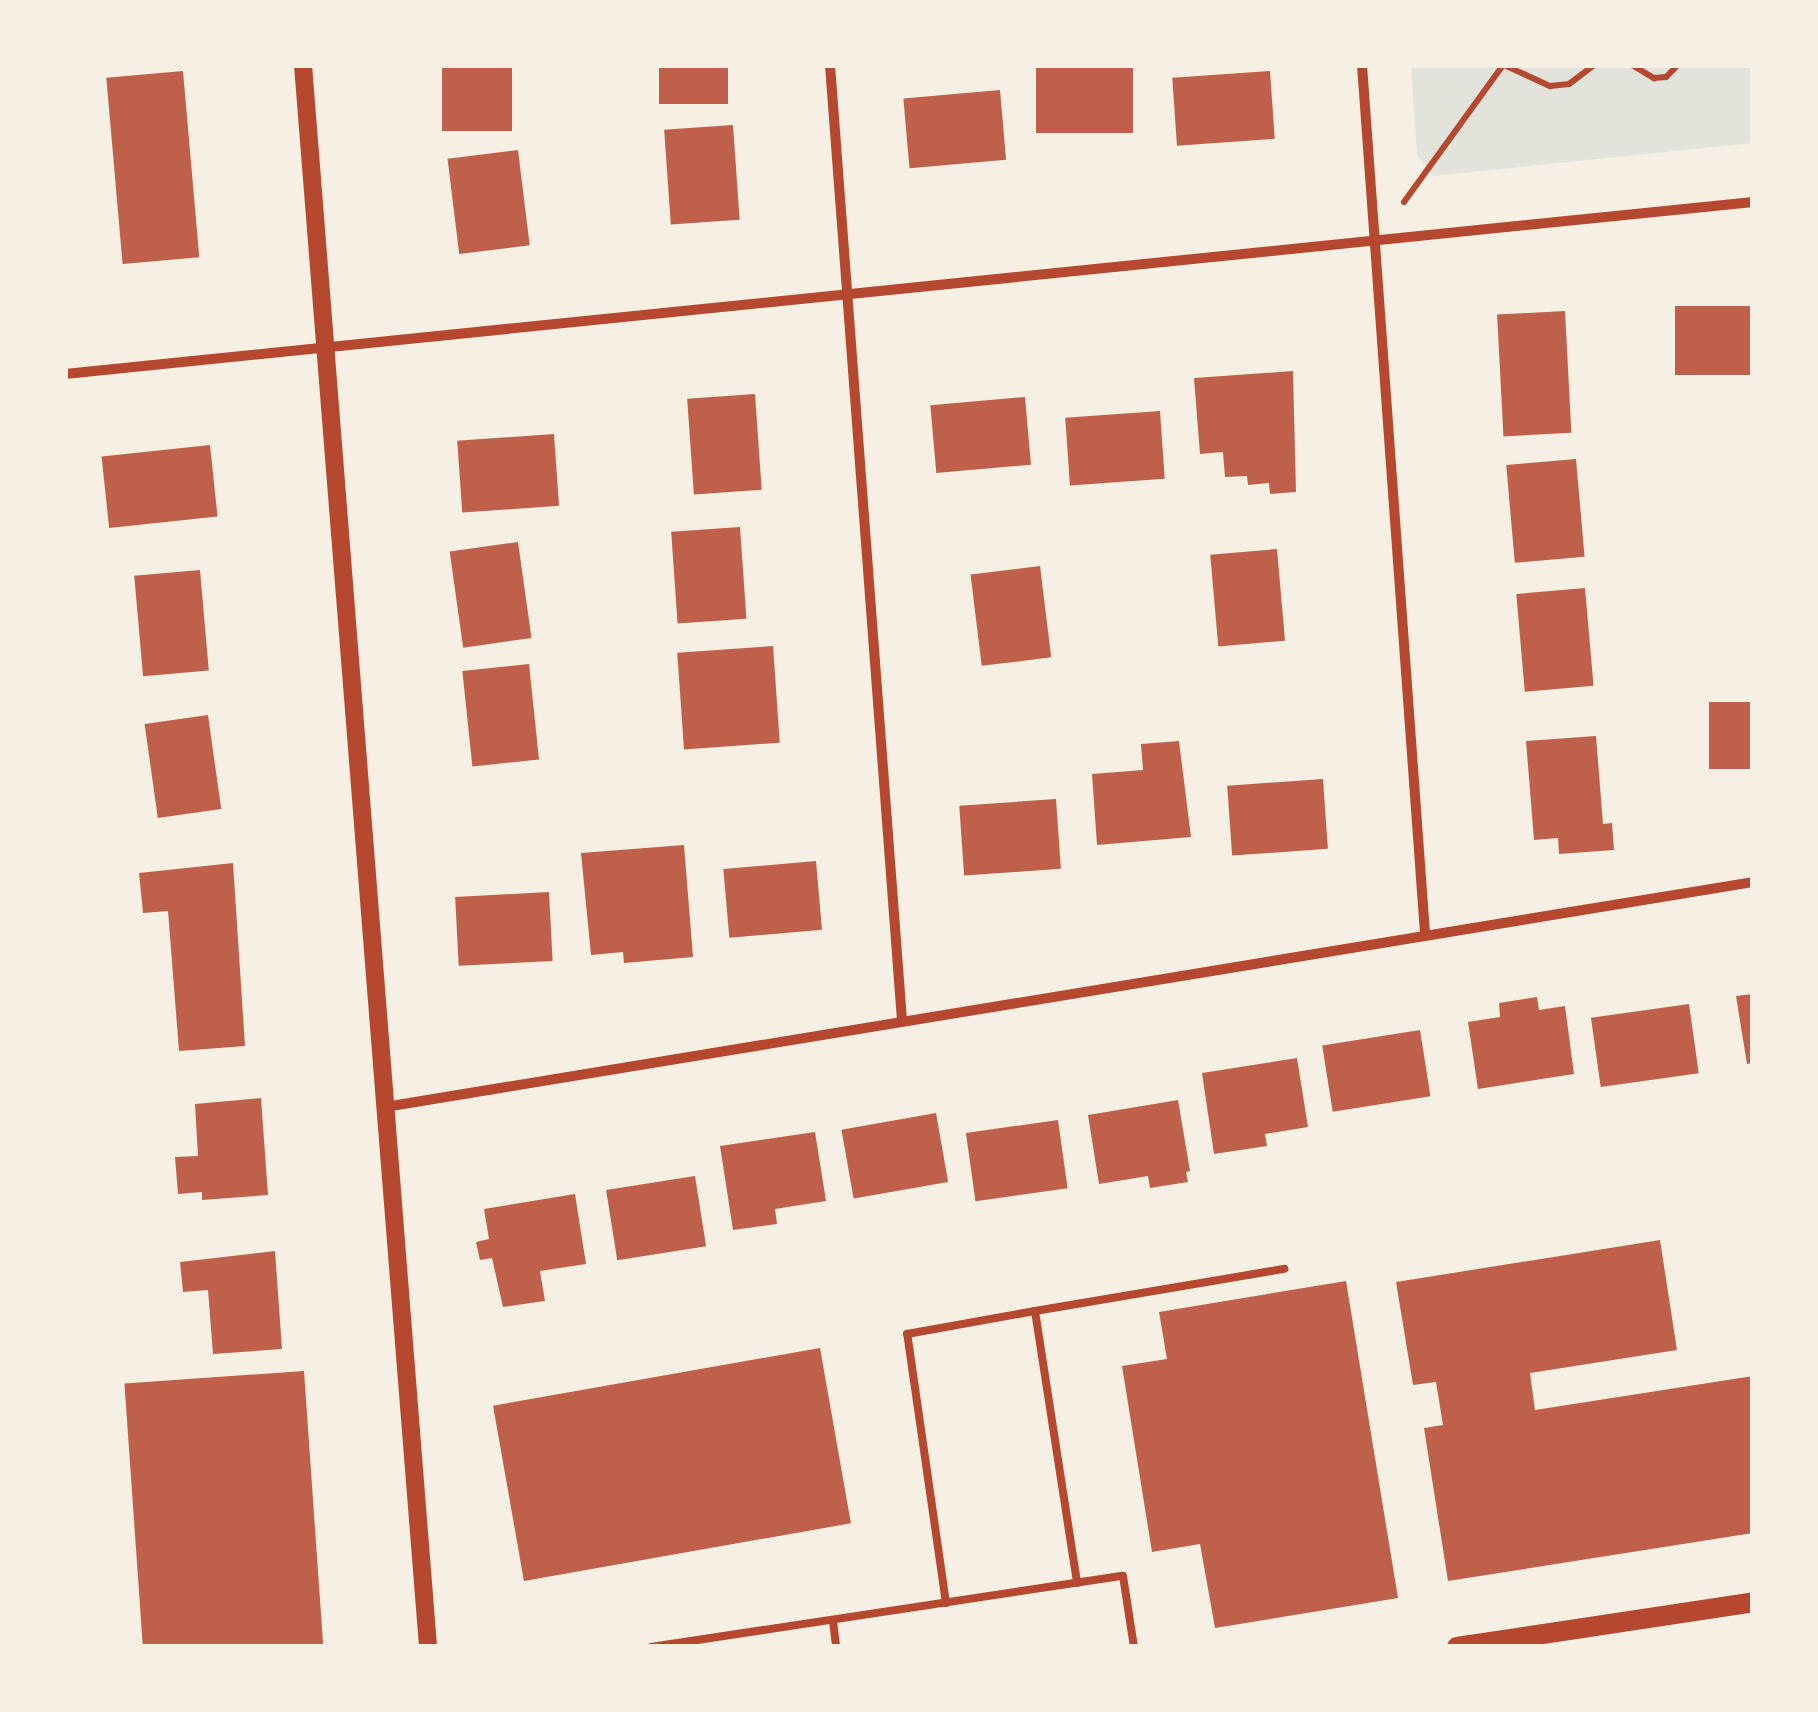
<!DOCTYPE html>
<html>
<head>
<meta charset="utf-8">
<style>
	body { margin:0 }
	#map { position:relative; width:1818px; height:1712px; overflow:hidden; background:#f6efe4; font-family:Overpass,sans-serif }
	div>[style] { position:absolute }
	.green>* { inset:0; background:#e2e4dc }
	.building>* { inset:0; background:#bf614a; transform-origin:0 0 }
	.path>* { height:6px; margin:-3px; padding:0 3px; transform-origin:3px; border-radius:3px; background:#b5482f }
	.service>* { height:8px; margin:-4px; padding:0 4px; transform-origin:4px; border-radius:4px; background:#b5482f }
	.minor>* { height:10px; margin:-5px; padding:0 5px; transform-origin:5px; border-radius:5px; background:#b5482f }
	.tertiary>* { height:18px; margin:-9px; padding:0 9px; transform-origin:9px; border-radius:9px; background:#b5482f }
	.secondary>* { height:20px; margin:-10px; padding:0 10px; transform-origin:10px; border-radius:10px; background:#b5482f }
	span { translate:-50% -50%; white-space:nowrap; text-align:center; line-height:1.15; -webkit-text-stroke:9px #f6efe4; paint-order:stroke }
	.frame { position:absolute; inset:0; border:68px solid #f6efe4; pointer-events:none }
</style>
</head>
<body>
<div id="map">
	<div class="green">
		<div style="clip-path:polygon(1411px 65px,1753px 65px,1753px 143px,1433px 176px,1417px 155px)"></div>
	</div>
	<div class="building">
		<div style="left:442px;top:65px;width:70px;height:66px"></div>
		<div style="left:659px;top:65px;width:69px;height:39px"></div>
		<div style="left:1036px;top:65px;width:97px;height:68px"></div>
		<div style="left:183px;top:71px;width:187px;height:77px;rotate:85deg"></div>
		<div style="left:1270px;top:71px;width:68px;height:98px;rotate:86deg"></div>
		<div style="left:1000px;top:90px;width:70px;height:97px;rotate:85deg"></div>
		<div style="left:733px;top:125px;width:95px;height:69px;rotate:86deg"></div>
		<div style="left:518px;top:150px;width:96px;height:71px;rotate:83deg"></div>
		<div style="left:1753px;top:306px;width:69px;height:78px;rotate:90deg"></div>
		<div style="left:1565px;top:311px;width:122px;height:68px;rotate:87deg"></div>
		<div style="clip-path:polygon(1293px 371px,1296px 492px,1270px 494px,1269px 483px,1248px 485px,1247px 476px,1225px 477px,1223px 452px,1200px 454px,1194px 378px)"></div>
		<div style="left:755px;top:394px;width:96px;height:68px;rotate:86deg"></div>
		<div style="left:1025px;top:397px;width:68px;height:95px;rotate:85deg"></div>
		<div style="left:1160px;top:411px;width:68px;height:95px;rotate:86deg"></div>
		<div style="left:554px;top:434px;width:72px;height:97px;rotate:86deg"></div>
		<div style="left:210px;top:445px;width:72px;height:109px;rotate:84deg"></div>
		<div style="left:1576px;top:459px;width:98px;height:70px;rotate:85deg"></div>
		<div style="left:740px;top:527px;width:92px;height:69px;rotate:86deg"></div>
		<div style="left:518px;top:542px;width:97px;height:69px;rotate:82deg"></div>
		<div style="left:1277px;top:549px;width:92px;height:67px;rotate:85deg"></div>
		<div style="left:1040px;top:566px;width:92px;height:70px;rotate:83deg"></div>
		<div style="left:200px;top:570px;width:101px;height:66px;rotate:85deg"></div>
		<div style="left:1585px;top:588px;width:98px;height:69px;rotate:85deg"></div>
		<div style="left:773px;top:646px;width:97px;height:96px;rotate:86deg"></div>
		<div style="left:529px;top:664px;width:96px;height:67px;rotate:84deg"></div>
		<div style="left:1753px;top:702px;width:67px;height:44px;rotate:90deg"></div>
		<div style="left:208px;top:715px;width:95px;height:64px;rotate:82deg"></div>
		<div style="clip-path:polygon(1596px 736px,1603px 824px,1612px 823px,1614px 850px,1559px 854px,1558px 838px,1534px 840px,1526px 741px)"></div>
		<div style="clip-path:polygon(1179px 741px,1191px 837px,1097px 845px,1092px 774px,1143px 770px,1141px 744px)"></div>
		<div style="left:1323px;top:779px;width:70px;height:96px;rotate:86deg"></div>
		<div style="left:1056px;top:799px;width:70px;height:97px;rotate:86deg"></div>
		<div style="clip-path:polygon(684px 845px,693px 957px,624px 963px,623px 952px,591px 955px,581px 853px)"></div>
		<div style="left:816px;top:861px;width:69px;height:93px;rotate:85deg"></div>
		<div style="clip-path:polygon(233px 863px,245px 1046px,179px 1051px,168px 911px,143px 913px,139px 873px)"></div>
		<div style="left:549px;top:892px;width:69px;height:94px;rotate:87deg"></div>
		<div style="clip-path:polygon(1753px 994px,1753px 1063px,1747px 1064px,1736px 996px)"></div>
		<div style="clip-path:polygon(1537px 997px,1539px 1010px,1565px 1006px,1574px 1074px,1478px 1089px,1468px 1022px,1500px 1017px,1499px 1003px)"></div>
		<div style="left:1689px;top:1004px;width:70px;height:99px;rotate:82deg"></div>
		<div style="left:1420px;top:1030px;width:67px;height:99px;rotate:81deg"></div>
		<div style="clip-path:polygon(1297px 1058px,1308px 1127px,1265px 1134px,1267px 1146px,1214px 1154px,1202px 1073px)"></div>
		<div style="clip-path:polygon(261px 1098px,268px 1195px,202px 1200px,202px 1192px,178px 1194px,175px 1157px,198px 1156px,195px 1104px)"></div>
		<div style="clip-path:polygon(1178px 1100px,1190px 1171px,1186px 1172px,1188px 1182px,1150px 1188px,1148px 1176px,1099px 1184px,1088px 1115px)"></div>
		<div style="left:936px;top:1113px;width:70px;height:96px;rotate:80deg"></div>
		<div style="left:1058px;top:1120px;width:69px;height:93px;rotate:82deg"></div>
		<div style="clip-path:polygon(815px 1132px,826px 1201px,775px 1209px,777px 1224px,733px 1230px,720px 1146px)"></div>
		<div style="left:695px;top:1176px;width:71px;height:90px;rotate:81deg"></div>
		<div style="clip-path:polygon(575px 1194px,586px 1264px,540px 1271px,545px 1301px,503px 1307px,492px 1258px,480px 1260px,476px 1242px,489px 1239px,484px 1209px)"></div>
		<div style="clip-path:polygon(1660px 1240px,1677px 1350px,1530px 1373px,1535px 1410px,1753px 1376px,1753px 1533px,1448px 1581px,1424px 1428px,1443px 1425px,1436px 1382px,1413px 1385px,1396px 1282px)"></div>
		<div style="clip-path:polygon(275px 1251px,282px 1349px,213px 1354px,208px 1290px,183px 1292px,180px 1262px)"></div>
		<div style="clip-path:polygon(1346px 1281px,1398px 1598px,1215px 1628px,1200px 1544px,1152px 1552px,1122px 1366px,1167px 1359px,1159px 1312px)"></div>
		<div style="left:820px;top:1348px;width:178px;height:332px;rotate:80deg"></div>
		<div style="left:304px;top:1371px;width:277px;height:180px;rotate:86deg"></div>
	</div>
	<div class="path">
		<div style="left:1504px;top:65px;width:51px;rotate:24.5deg"></div>
		<div style="left:1550px;top:86px;width:19px;rotate:-6deg"></div>
		<div style="left:1569px;top:84px;width:31px;rotate:-37deg"></div>
		<div style="left:1632px;top:65px;width:26px;rotate:31deg"></div>
		<div style="left:1654px;top:78px;width:12px;rotate:-5deg"></div>
		<div style="left:1666px;top:77px;width:17px;rotate:-45deg"></div>
		<div style="left:1404px;top:202px;width:169px;rotate:-54.1deg"></div>
	</div>
	<div class="service">
		<div style="left:1035px;top:1311px;width:253px;rotate:-9.6deg"></div>
		<div style="left:946px;top:1603px;width:272px;rotate:-98.2deg"></div>
		<div style="left:907px;top:1334px;width:130px;rotate:-10.2deg"></div>
		<div style="left:1035px;top:1311px;width:275px;rotate:81.2deg"></div>
		<div style="left:833px;top:1621px;width:26px;rotate:83deg"></div>
		<div style="left:651px;top:1647px;width:477px;rotate:-8.6deg"></div>
		<div style="left:1123px;top:1576px;width:72px;rotate:81.2deg"></div>
	</div>
	<div class="minor">
		<div style="left:830px;top:65px;width:959px;rotate:85.69deg"></div>
		<div style="left:1362px;top:65px;width:871px;rotate:85.85deg"></div>
		<div style="left:65px;top:374px;width:1697px;rotate:-5.82deg"></div>
		<div style="left:385px;top:1107px;width:1386px;rotate:-9.34deg"></div>
	</div>
	<div class="tertiary">
		<div style="left:303px;top:65px;width:1587px;rotate:85.48deg"></div>
	</div>
	<div class="secondary">
		<div style="left:1457px;top:1647px;width:299px;rotate:-8.6deg"></div>
	</div>
	<div class="frame"></div>
</div>
</body>
</html>
